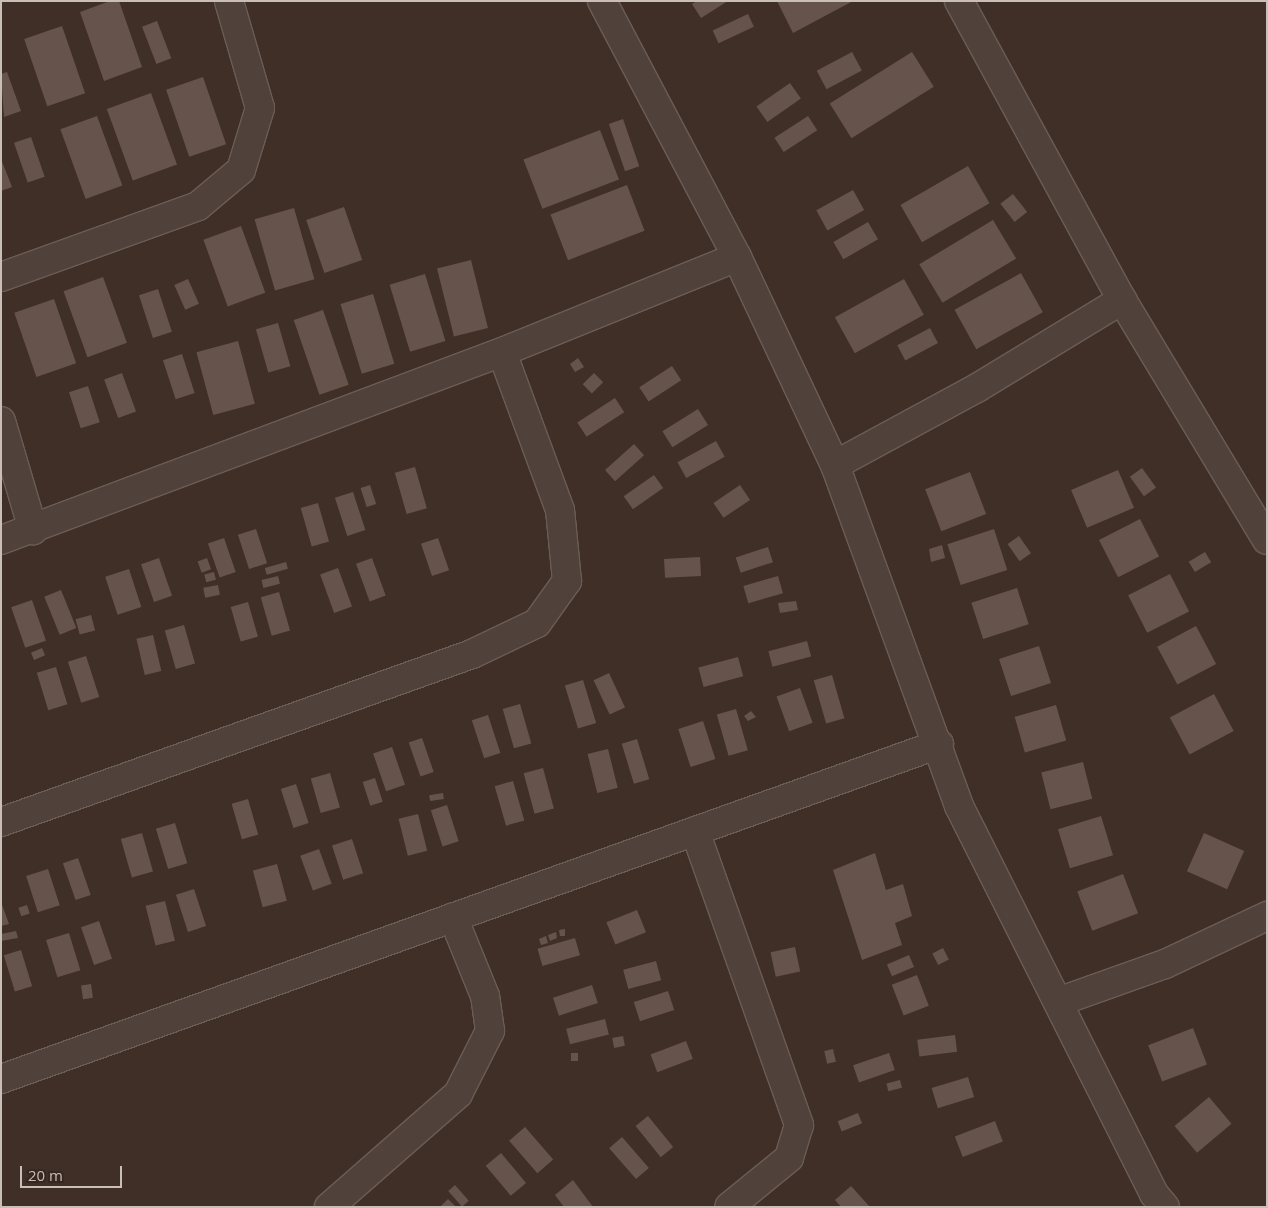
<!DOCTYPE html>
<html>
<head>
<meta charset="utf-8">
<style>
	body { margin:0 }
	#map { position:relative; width:1268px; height:1208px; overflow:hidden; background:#402f27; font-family:"Open Sans",sans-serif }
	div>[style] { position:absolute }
	.building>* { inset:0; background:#66544c; transform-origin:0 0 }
	.roads { filter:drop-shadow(1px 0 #6a5d56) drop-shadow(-1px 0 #6a5d56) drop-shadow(0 1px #6a5d56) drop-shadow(0 -1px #6a5d56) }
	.street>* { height:28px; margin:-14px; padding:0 14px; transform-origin:14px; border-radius:14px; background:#50423b }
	span { translate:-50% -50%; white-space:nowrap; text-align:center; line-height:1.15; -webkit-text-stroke:4px #362720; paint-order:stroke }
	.frame { position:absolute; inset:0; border:2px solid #cabfb8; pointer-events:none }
	.scale { position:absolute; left:20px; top:1166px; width:102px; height:22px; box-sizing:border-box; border:2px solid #cabfb8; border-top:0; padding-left:6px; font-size:15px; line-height:18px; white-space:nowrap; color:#cabfb8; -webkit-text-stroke:4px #362720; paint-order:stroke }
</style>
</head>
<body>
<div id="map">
	<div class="building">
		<div style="clip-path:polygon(110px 1px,119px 1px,142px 67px,104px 81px,80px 12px)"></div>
		<div style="clip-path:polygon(697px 1px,728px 1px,701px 18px,692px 4px)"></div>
		<div style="clip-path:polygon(777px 1px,853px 1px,793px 33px)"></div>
		<div style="left:748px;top:14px;width:14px;height:39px;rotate:65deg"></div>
		<div style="left:157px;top:21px;width:40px;height:16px;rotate:69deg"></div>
		<div style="left:62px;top:26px;width:71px;height:40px;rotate:71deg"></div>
		<div style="left:852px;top:52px;width:21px;height:40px;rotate:62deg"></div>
		<div style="left:912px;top:52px;width:41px;height:97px;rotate:58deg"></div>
		<div style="clip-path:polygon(7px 72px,21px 111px,4px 117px,1px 74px)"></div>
		<div style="left:203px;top:77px;width:71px;height:39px;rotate:71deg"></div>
		<div style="left:790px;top:83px;width:19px;height:41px;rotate:55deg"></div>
		<div style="left:151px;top:93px;width:76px;height:47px;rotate:70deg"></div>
		<div style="left:97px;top:116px;width:74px;height:39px;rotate:70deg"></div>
		<div style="left:808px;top:116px;width:17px;height:40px;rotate:57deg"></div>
		<div style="left:623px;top:119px;width:50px;height:15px;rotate:71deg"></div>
		<div style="left:600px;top:130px;width:53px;height:82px;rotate:69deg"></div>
		<div style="left:31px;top:137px;width:42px;height:18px;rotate:71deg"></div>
		<div style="clip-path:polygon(1px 159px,12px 187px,1px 191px)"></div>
		<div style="left:968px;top:166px;width:43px;height:78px;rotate:60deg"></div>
		<div style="left:627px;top:185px;width:49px;height:82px;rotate:69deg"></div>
		<div style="left:853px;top:190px;width:23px;height:42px;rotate:61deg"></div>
		<div style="left:1013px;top:194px;width:23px;height:16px;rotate:52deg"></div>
		<div style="left:344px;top:207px;width:56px;height:40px;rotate:71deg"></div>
		<div style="left:294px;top:208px;width:74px;height:41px;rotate:74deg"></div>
		<div style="left:993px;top:220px;width:45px;height:86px;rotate:59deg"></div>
		<div style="left:868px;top:222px;width:20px;height:40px;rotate:60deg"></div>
		<div style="left:241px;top:226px;width:71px;height:40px;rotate:70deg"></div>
		<div style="left:471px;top:260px;width:70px;height:35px;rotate:76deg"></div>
		<div style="left:1021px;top:273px;width:45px;height:76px;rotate:61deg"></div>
		<div style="left:425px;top:274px;width:70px;height:37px;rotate:73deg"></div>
		<div style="left:103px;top:277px;width:70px;height:42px;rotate:70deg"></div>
		<div style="left:188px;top:279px;width:27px;height:15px;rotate:66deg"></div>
		<div style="left:904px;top:279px;width:41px;height:79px;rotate:61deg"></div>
		<div style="left:158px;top:289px;width:45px;height:20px;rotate:72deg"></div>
		<div style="left:373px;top:294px;width:73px;height:34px;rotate:73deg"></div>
		<div style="left:54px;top:299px;width:68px;height:42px;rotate:71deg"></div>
		<div style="left:323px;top:310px;width:79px;height:31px;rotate:71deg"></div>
		<div style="left:278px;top:323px;width:45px;height:23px;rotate:74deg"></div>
		<div style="left:930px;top:328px;width:17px;height:37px;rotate:62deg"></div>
		<div style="left:238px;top:341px;width:65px;height:43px;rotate:75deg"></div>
		<div style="left:182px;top:354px;width:41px;height:20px;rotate:72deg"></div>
		<div style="clip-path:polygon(578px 358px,584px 367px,575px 372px,570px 364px)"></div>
		<div style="left:672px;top:366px;width:17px;height:39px;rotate:57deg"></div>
		<div style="left:122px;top:373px;width:41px;height:19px;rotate:70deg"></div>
		<div style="left:594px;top:373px;width:13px;height:16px;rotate:45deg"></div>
		<div style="left:88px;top:386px;width:38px;height:20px;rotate:72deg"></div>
		<div style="left:615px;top:398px;width:17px;height:45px;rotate:57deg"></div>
		<div style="left:698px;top:409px;width:19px;height:42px;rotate:58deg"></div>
		<div style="left:716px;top:441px;width:18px;height:44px;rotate:61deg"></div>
		<div style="left:634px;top:444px;width:15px;height:39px;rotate:48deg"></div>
		<div style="left:415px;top:467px;width:43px;height:21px;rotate:74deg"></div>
		<div style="left:1142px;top:468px;width:24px;height:15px;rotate:54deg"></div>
		<div style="left:1118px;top:470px;width:41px;height:51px;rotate:67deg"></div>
		<div style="left:970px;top:472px;width:45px;height:48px;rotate:69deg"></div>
		<div style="left:654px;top:475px;width:16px;height:37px;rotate:55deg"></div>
		<div style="left:370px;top:485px;width:20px;height:10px;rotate:72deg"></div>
		<div style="left:740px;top:485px;width:18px;height:32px;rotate:56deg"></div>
		<div style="left:353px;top:492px;width:40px;height:19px;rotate:72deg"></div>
		<div style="left:318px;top:503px;width:40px;height:18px;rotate:74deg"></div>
		<div style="left:1140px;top:519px;width:42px;height:46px;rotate:63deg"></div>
		<div style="left:256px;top:529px;width:36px;height:19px;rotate:72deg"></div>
		<div style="left:994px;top:529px;width:43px;height:49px;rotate:72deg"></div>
		<div style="left:1019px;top:536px;width:21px;height:14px;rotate:55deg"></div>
		<div style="left:224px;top:538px;width:36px;height:17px;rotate:71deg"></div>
		<div style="left:438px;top:538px;width:34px;height:18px;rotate:71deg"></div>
		<div style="clip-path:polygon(942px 545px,945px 558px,931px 562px,929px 549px)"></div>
		<div style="left:768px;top:547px;width:16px;height:34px;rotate:72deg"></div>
		<div style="left:1205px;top:552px;width:12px;height:19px;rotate:59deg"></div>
		<div style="left:700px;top:557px;width:19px;height:36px;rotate:87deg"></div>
		<div style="left:159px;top:558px;width:40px;height:19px;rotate:71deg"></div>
		<div style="left:207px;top:558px;width:12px;height:10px;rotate:70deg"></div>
		<div style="left:372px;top:558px;width:40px;height:17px;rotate:70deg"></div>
		<div style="left:286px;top:562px;width:7px;height:22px;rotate:74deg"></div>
		<div style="left:338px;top:568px;width:41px;height:19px;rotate:70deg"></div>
		<div style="left:129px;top:569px;width:40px;height:25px;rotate:72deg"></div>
		<div style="left:214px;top:572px;width:8px;height:10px;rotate:76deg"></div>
		<div style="left:1170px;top:574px;width:42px;height:47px;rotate:63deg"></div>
		<div style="left:278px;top:576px;width:8px;height:17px;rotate:76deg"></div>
		<div style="left:778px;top:576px;width:18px;height:36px;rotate:74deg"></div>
		<div style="left:218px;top:585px;width:10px;height:15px;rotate:79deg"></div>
		<div style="left:1017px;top:588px;width:38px;height:48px;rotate:72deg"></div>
		<div style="left:61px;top:590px;width:41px;height:18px;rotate:68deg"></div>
		<div style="left:279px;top:592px;width:40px;height:19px;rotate:74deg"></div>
		<div style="left:32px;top:600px;width:43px;height:22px;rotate:71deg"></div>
		<div style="clip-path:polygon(796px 601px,798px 610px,780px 613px,778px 603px)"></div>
		<div style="left:248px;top:602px;width:36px;height:18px;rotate:74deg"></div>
		<div style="left:91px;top:615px;width:16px;height:16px;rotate:75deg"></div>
		<div style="left:184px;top:625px;width:40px;height:20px;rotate:74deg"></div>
		<div style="left:1196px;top:626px;width:43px;height:44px;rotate:62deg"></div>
		<div style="left:153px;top:635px;width:37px;height:17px;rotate:77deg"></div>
		<div style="left:807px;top:641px;width:16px;height:40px;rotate:75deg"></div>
		<div style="left:1039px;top:646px;width:39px;height:42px;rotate:72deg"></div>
		<div style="left:42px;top:648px;width:8px;height:12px;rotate:67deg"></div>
		<div style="left:86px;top:656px;width:43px;height:19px;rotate:72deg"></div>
		<div style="left:738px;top:657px;width:20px;height:41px;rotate:75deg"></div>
		<div style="left:56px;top:667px;width:39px;height:20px;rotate:73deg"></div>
		<div style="left:609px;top:673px;width:38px;height:17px;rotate:65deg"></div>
		<div style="left:832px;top:675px;width:45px;height:19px;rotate:74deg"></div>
		<div style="left:583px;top:680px;width:45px;height:19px;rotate:73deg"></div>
		<div style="left:800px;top:688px;width:37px;height:25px;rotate:70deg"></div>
		<div style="left:1214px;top:694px;width:42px;height:50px;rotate:62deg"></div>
		<div style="left:520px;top:704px;width:41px;height:18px;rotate:74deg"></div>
		<div style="left:1056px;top:705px;width:37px;height:43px;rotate:74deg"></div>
		<div style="left:736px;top:709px;width:43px;height:20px;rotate:74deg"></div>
		<div style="clip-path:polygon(751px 711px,756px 717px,748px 721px,744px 716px)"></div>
		<div style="left:488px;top:715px;width:40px;height:17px;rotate:72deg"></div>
		<div style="left:703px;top:721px;width:40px;height:26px;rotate:72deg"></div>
		<div style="left:422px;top:738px;width:36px;height:14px;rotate:71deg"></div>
		<div style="left:637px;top:739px;width:42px;height:16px;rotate:73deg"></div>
		<div style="left:392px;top:747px;width:40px;height:20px;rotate:71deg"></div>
		<div style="left:608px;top:749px;width:40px;height:21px;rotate:76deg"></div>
		<div style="left:1083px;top:762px;width:38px;height:43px;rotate:76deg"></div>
		<div style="left:543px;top:768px;width:42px;height:20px;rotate:75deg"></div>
		<div style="left:330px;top:773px;width:36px;height:20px;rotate:74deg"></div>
		<div style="left:375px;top:778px;width:25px;height:13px;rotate:72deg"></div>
		<div style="left:513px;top:781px;width:41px;height:19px;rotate:74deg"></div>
		<div style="left:296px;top:784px;width:41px;height:16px;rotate:72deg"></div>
		<div style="left:443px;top:793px;width:6px;height:14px;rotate:81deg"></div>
		<div style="left:248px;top:799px;width:37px;height:17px;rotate:74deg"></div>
		<div style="left:447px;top:805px;width:38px;height:17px;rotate:72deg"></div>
		<div style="left:418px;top:814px;width:38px;height:20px;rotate:76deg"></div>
		<div style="left:1101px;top:816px;width:41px;height:45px;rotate:73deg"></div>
		<div style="left:175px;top:823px;width:42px;height:20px;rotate:73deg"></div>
		<div style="left:142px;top:833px;width:40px;height:22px;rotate:74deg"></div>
		<div style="left:1204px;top:833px;width:44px;height:42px;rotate:24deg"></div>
		<div style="left:352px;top:839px;width:36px;height:21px;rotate:72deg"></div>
		<div style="left:319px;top:849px;width:37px;height:20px;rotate:70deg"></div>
		<div style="clip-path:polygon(875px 853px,886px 890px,903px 884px,912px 916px,895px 923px,902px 945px,862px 960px,833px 870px)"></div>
		<div style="left:78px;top:858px;width:39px;height:16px;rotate:71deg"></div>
		<div style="left:277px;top:864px;width:38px;height:25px;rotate:75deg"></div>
		<div style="left:48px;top:869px;width:38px;height:23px;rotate:72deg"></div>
		<div style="left:1123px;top:874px;width:42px;height:49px;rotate:69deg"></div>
		<div style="left:194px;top:889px;width:39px;height:19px;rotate:72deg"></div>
		<div style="left:165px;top:901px;width:41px;height:20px;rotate:76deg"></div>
		<div style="clip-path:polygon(1px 902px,9px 924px,1px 926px)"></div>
		<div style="left:27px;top:905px;width:9px;height:9px;rotate:72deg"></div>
		<div style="left:637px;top:910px;width:24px;height:33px;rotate:68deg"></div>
		<div style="left:99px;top:921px;width:40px;height:19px;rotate:71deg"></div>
		<div style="clip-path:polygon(565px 929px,565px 936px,560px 936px,559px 930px)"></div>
		<div style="clip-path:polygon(16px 931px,18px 938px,1px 941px,1px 934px)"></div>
		<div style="clip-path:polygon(556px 932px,557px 938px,550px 941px,548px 935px)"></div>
		<div style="left:69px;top:933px;width:39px;height:24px;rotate:73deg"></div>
		<div style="clip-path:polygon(546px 936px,548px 943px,541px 945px,539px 939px)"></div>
		<div style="left:575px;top:938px;width:18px;height:39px;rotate:74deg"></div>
		<div style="left:795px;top:947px;width:25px;height:25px;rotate:78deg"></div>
		<div style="left:943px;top:948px;width:13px;height:12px;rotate:63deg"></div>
		<div style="left:21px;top:950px;width:38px;height:18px;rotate:73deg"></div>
		<div style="left:909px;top:955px;width:13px;height:24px;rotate:67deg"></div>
		<div style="left:656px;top:961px;width:20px;height:34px;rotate:75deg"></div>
		<div style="left:917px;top:975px;width:33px;height:27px;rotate:69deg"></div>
		<div style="left:91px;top:984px;width:14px;height:10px;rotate:82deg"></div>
		<div style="left:592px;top:985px;width:19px;height:41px;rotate:72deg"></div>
		<div style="left:668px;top:991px;width:20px;height:36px;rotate:72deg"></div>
		<div style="left:605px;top:1019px;width:16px;height:40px;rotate:76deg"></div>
		<div style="left:1193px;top:1028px;width:39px;height:48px;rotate:69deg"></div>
		<div style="left:955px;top:1035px;width:17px;height:38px;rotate:83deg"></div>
		<div style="left:623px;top:1036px;width:10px;height:11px;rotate:79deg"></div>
		<div style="left:686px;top:1041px;width:19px;height:38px;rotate:69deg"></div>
		<div style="left:833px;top:1049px;width:13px;height:9px;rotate:77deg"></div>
		<div style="left:571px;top:1053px;width:7px;height:8px"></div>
		<div style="left:889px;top:1053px;width:18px;height:38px;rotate:71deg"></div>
		<div style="left:968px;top:1077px;width:21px;height:38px;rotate:73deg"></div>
		<div style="left:900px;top:1080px;width:8px;height:14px;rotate:76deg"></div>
		<div style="left:1209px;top:1097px;width:35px;height:45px;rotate:50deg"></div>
		<div style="left:858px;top:1113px;width:11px;height:22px;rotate:68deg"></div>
		<div style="left:648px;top:1116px;width:40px;height:16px;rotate:51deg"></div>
		<div style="left:995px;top:1121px;width:22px;height:43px;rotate:69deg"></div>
		<div style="left:525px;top:1127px;width:43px;height:21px;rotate:49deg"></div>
		<div style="left:622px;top:1137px;width:41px;height:17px;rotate:49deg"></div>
		<div style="left:501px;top:1153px;width:39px;height:20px;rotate:50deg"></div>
		<div style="clip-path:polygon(573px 1180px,593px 1207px,564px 1207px,555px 1195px)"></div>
		<div style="left:455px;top:1185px;width:21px;height:9px;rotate:49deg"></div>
		<div style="clip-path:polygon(851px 1186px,870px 1207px,841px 1207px,835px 1200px)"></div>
		<div style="clip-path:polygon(448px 1199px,456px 1207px,440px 1207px)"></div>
	</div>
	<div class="roads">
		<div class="street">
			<div style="left:602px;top:1px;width:289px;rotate:62.2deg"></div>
			<div style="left:737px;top:257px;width:230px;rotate:64.8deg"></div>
			<div style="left:835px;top:465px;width:363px;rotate:70deg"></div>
			<div style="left:959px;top:806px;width:434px;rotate:63.3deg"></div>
			<div style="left:1154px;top:1194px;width:17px;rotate:50deg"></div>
			<div style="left:959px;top:1px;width:341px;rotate:61.4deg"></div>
			<div style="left:1122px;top:300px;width:280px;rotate:58.9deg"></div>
			<div style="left:1px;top:277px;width:209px;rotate:-19.8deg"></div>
			<div style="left:198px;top:206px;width:56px;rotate:-39.9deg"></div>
			<div style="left:241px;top:170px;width:65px;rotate:-73deg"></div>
			<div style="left:260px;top:108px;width:111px;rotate:-106.2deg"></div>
			<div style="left:1px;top:421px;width:114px;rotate:73.6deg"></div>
			<div style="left:835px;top:465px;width:162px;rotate:-28.5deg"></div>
			<div style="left:977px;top:388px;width:170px;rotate:-31.3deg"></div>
			<div style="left:1px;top:540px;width:535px;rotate:-20.57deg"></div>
			<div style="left:502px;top:352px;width:253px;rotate:-22deg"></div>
			<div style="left:1px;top:822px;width:500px;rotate:-19.63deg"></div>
			<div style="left:472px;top:654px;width:72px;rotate:-25.5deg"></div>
			<div style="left:537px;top:623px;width:52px;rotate:-54.5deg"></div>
			<div style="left:567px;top:581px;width:71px;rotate:-95.6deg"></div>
			<div style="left:560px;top:510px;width:168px;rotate:-110.2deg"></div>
			<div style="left:695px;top:831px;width:312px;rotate:70.5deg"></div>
			<div style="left:799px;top:1125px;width:34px;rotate:107deg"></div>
			<div style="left:789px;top:1158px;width:77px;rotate:140.8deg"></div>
			<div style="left:1058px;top:1002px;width:114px;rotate:-19.6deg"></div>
			<div style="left:1165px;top:964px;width:113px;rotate:-25.2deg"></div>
			<div style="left:1px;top:1079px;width:996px;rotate:-19.65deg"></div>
			<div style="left:329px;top:1207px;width:171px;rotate:-41.2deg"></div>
			<div style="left:458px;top:1094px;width:71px;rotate:-63.1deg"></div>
			<div style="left:490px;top:1031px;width:35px;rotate:-98deg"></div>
			<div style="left:485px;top:996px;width:85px;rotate:-112.1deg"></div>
		</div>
	</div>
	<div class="frame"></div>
	<div class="scale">20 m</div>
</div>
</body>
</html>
